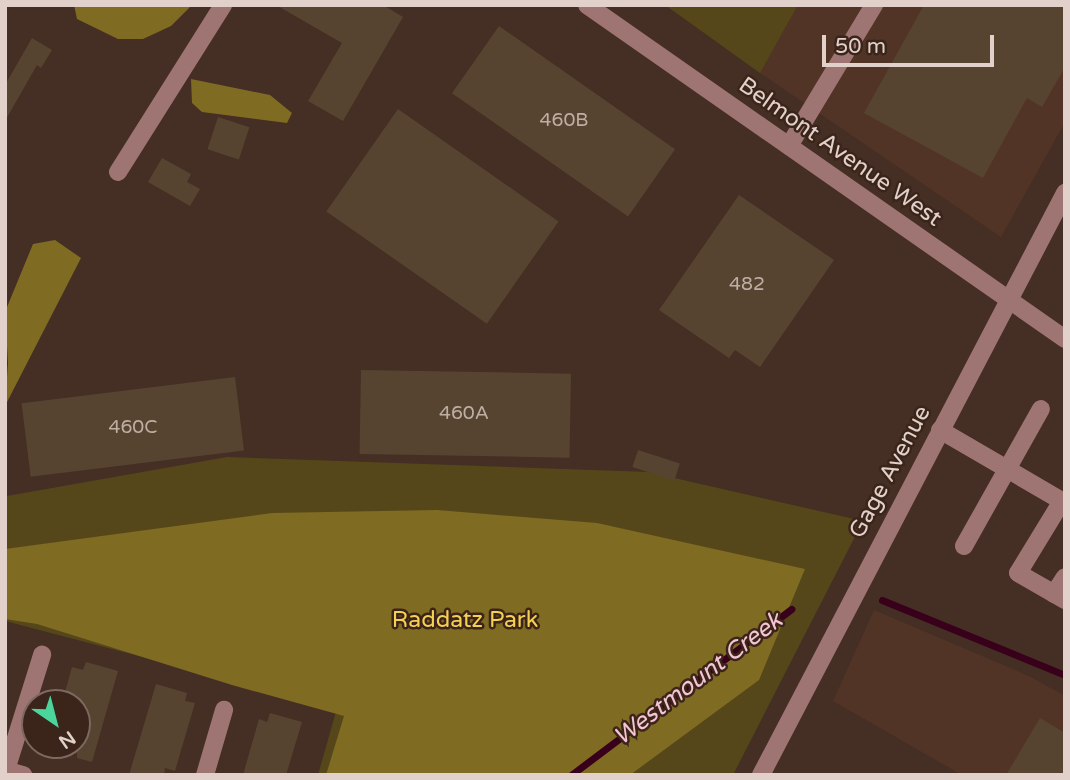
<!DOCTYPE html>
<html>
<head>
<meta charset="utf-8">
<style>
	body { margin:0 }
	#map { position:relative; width:1070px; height:780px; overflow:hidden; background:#452e23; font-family:"Varela Round",sans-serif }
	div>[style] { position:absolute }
	.built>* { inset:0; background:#523426 }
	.green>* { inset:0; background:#554719 }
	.forest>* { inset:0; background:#806b22 }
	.stream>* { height:7px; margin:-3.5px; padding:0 3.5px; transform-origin:3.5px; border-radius:3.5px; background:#38001a }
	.building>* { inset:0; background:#564430; transform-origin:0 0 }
	.minor>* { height:18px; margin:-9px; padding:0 9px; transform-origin:9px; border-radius:9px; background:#9f7573 }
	span { translate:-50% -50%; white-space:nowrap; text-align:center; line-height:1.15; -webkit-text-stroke:5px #3b2419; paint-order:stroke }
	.number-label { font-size:19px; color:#beaea4 }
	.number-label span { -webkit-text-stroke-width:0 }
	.street-label { font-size:23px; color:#e1d1ca }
	.park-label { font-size:23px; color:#f6d053 }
	.water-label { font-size:24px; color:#f5c5d3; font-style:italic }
	.frame { position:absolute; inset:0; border:7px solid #e1d1ca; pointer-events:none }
	.north { position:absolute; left:21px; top:689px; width:70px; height:70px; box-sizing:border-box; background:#3b2419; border:2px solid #7d6960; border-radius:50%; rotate:145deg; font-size:19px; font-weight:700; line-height:28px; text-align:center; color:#e1d1ca }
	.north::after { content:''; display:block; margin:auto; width:24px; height:32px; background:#4bd49b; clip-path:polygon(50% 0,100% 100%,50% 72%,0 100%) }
	.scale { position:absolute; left:822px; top:35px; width:172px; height:32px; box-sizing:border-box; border:4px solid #e1d1ca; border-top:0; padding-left:9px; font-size:21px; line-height:24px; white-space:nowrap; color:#e1d1ca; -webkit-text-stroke:5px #3b2419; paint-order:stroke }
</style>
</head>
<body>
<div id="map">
	<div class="built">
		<div style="clip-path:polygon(798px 5px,1065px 5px,1065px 122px,1001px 237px,760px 73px)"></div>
		<div style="clip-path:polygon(874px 610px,1029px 676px,1065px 696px,1065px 775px,962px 775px,833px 701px)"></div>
	</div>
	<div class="green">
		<div style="clip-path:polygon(665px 5px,798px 5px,760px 73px)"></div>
		<div style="clip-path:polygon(227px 457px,648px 472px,863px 521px,733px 775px,318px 775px,337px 708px,5px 621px,5px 470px,7px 496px)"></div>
	</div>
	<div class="forest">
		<div style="clip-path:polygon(74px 5px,192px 5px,171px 26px,143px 39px,118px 39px,77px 19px)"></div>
		<div style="clip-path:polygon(191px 79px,270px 95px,292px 113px,287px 123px,202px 112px,192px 103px)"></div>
		<div style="clip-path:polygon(55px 240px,81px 258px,5px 406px,8px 363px,5px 312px,33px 244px)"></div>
		<div style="clip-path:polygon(437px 510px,597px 523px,805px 569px,759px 680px,630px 775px,326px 775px,344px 716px,232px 685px,37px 624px,5px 619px,5px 549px,272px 513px)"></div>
	</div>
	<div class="stream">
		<div style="left:882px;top:600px;width:198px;rotate:22.3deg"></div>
		<div style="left:571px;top:775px;width:276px;rotate:-37deg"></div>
	</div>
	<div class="building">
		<div style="clip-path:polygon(276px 5px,383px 5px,403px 17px,343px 121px,308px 101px,342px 43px)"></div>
		<div style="clip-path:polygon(924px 5px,1065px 5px,1065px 67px,1042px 107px,1027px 98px,983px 178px,864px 113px)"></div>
		<div style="left:499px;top:26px;width:215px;height:82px;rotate:35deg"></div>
		<div style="clip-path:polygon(32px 38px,52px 50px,41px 68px,37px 65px,5px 121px,5px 85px)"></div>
		<div style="left:398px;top:109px;width:196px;height:125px;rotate:35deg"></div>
		<div style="left:218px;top:117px;width:33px;height:34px;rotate:18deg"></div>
		<div style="clip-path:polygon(162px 158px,191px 174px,187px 182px,200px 189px,190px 206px,148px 182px)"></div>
		<div style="clip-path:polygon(739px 195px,834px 260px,760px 367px,735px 350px,729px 358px,659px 310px)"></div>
		<div style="left:361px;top:370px;width:210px;height:84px;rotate:1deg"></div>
		<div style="left:235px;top:377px;width:74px;height:215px;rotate:83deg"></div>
		<div style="left:638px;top:450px;width:44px;height:18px;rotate:18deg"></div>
		<div style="clip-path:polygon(86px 662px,118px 671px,92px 762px,77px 758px,76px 695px,65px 692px,72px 667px,83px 670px)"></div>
		<div style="clip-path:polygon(156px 684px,187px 693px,185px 701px,195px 703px,182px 747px,175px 771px,165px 768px,164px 775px,129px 775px)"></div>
		<div style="clip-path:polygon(270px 713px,302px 722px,286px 775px,243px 775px,259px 719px,267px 722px)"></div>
		<div style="clip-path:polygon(1040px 718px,1065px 733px,1065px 775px,1006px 775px)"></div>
	</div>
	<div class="minor">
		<div style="left:587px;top:5px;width:583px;rotate:34.94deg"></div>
		<div style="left:789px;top:146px;width:165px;rotate:-58.9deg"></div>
		<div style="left:118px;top:172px;width:197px;rotate:-57.8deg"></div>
		<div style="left:940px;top:430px;width:141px;rotate:30.2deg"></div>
		<div style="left:1062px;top:501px;width:84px;rotate:121.4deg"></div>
		<div style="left:1018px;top:573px;width:54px;rotate:29.9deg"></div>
		<div style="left:964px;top:546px;width:157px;rotate:-60.7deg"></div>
		<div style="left:1054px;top:594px;width:20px;rotate:-57deg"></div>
		<div style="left:5px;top:770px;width:19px;rotate:16deg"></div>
		<div style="left:6px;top:770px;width:121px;rotate:-72.6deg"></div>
		<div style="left:205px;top:775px;width:68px;rotate:-73.7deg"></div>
		<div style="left:761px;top:775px;width:657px;rotate:-62.42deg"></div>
	</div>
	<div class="number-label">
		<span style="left:564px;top:121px">460B</span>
		<span style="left:747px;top:285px">482</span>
		<span style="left:464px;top:414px">460A</span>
		<span style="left:133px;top:428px">460C</span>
	</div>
	<div class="street-label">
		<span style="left:840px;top:152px;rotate:35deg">Belmont Avenue West</span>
		<span style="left:890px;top:472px;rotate:-62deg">Gage Avenue</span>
	</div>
	<div class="park-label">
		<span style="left:465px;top:620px">Raddatz Park</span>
	</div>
	<div class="water-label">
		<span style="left:698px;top:679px;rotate:-37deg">Westmount Creek</span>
	</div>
	<div class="frame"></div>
	<div class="north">N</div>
	<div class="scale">50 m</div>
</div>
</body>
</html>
